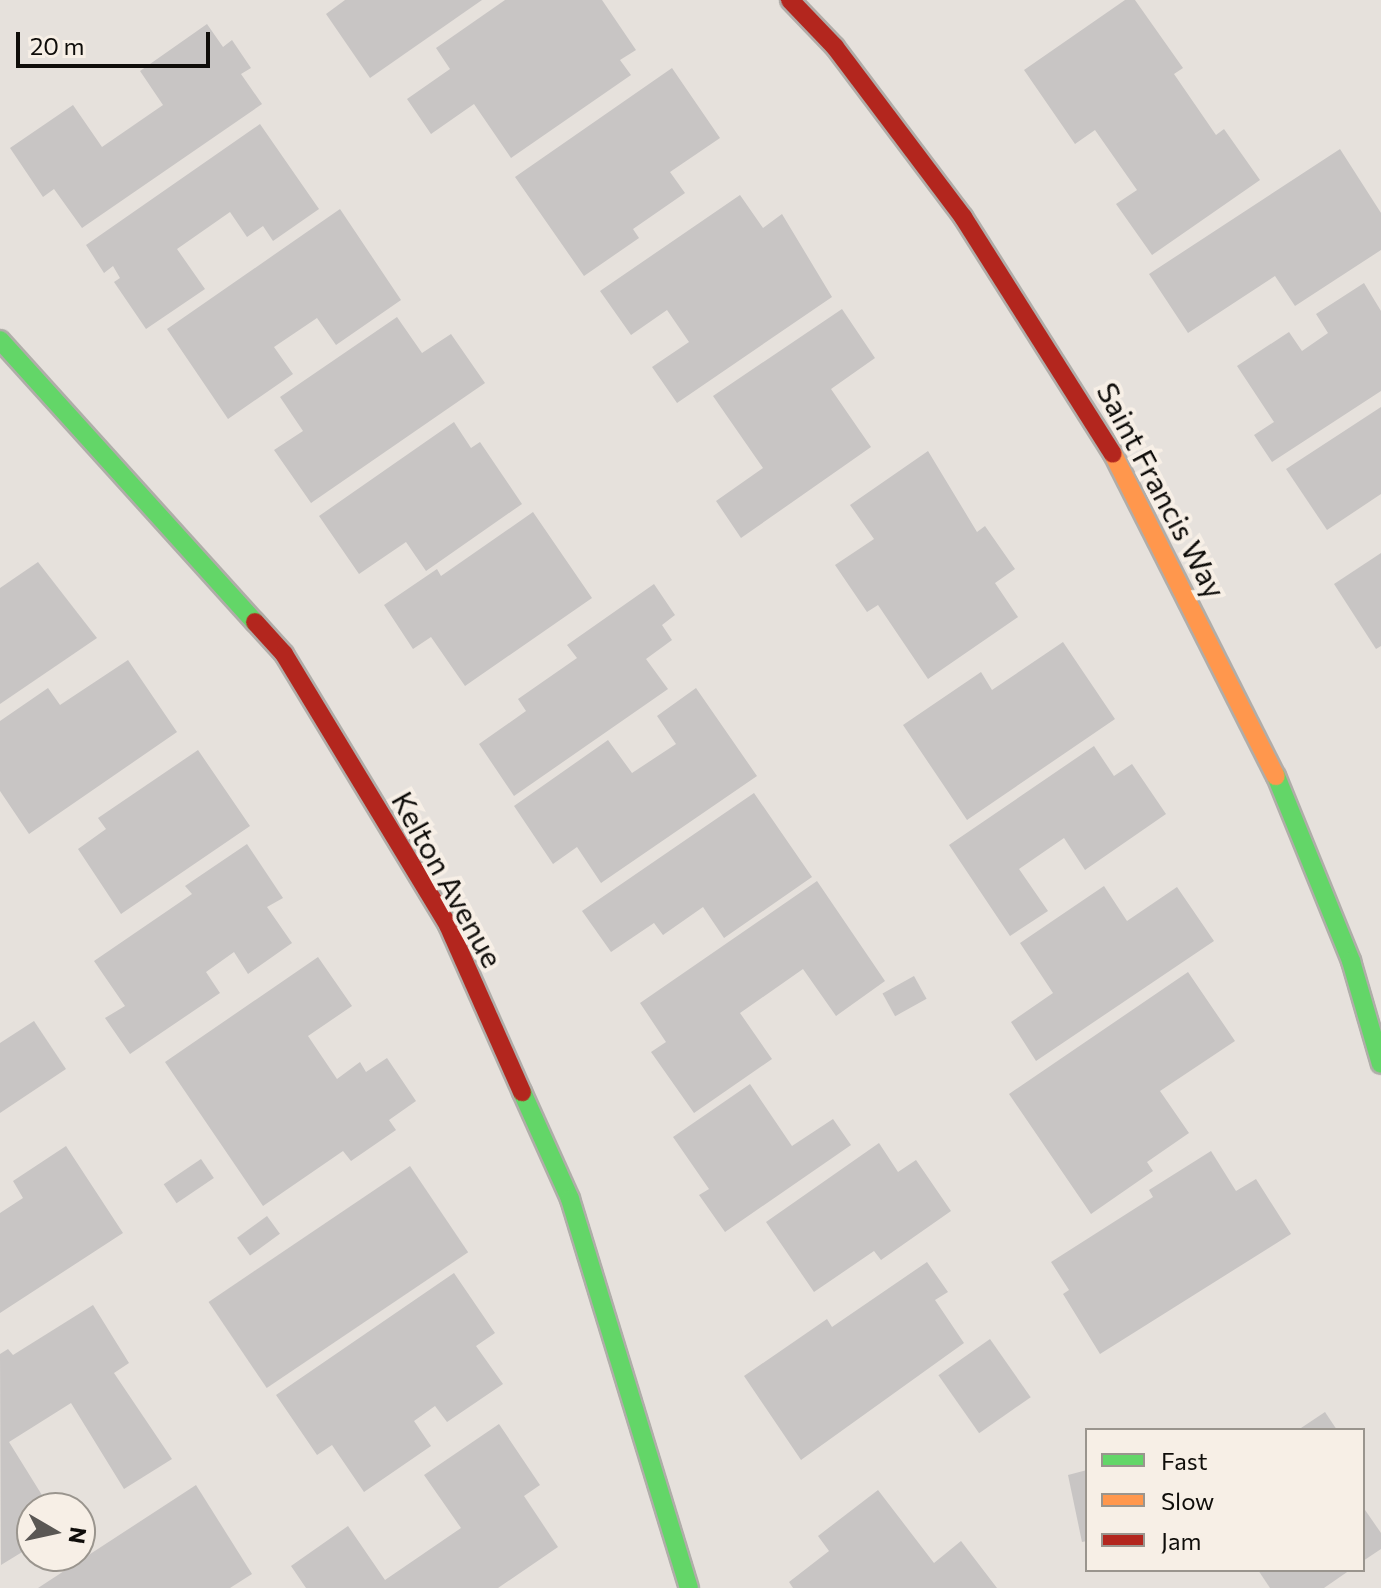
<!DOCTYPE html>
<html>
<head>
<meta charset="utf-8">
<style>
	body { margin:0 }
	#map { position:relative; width:1381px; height:1588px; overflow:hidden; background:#e6e1dc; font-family:Commissioner,sans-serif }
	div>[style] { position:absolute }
	.building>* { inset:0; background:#c8c5c4; transform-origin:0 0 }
	.roads { filter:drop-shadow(2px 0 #b0ada9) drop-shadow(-2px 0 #b0ada9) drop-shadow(0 2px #b0ada9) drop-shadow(0 -2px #b0ada9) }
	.fast>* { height:18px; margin:-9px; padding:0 9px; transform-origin:9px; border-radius:9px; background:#63d668 }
	.slow>* { height:18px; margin:-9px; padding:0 9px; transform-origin:9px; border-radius:9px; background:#ff974d }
	.jam>* { height:18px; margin:-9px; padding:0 9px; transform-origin:9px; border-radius:9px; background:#b3261e }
	span { translate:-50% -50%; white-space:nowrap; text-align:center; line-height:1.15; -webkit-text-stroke:8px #f7efe6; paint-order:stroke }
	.street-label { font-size:30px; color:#0f0d0a }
	.legend { position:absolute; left:1085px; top:1428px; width:280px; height:144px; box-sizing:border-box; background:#f7efe6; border:2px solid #9a958e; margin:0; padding:10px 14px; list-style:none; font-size:24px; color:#0f0d0a }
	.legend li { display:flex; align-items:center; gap:16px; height:40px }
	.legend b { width:40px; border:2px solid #9a958e }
	.north { position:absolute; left:16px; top:1492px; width:80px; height:80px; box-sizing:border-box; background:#f7efe6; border:2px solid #9a958e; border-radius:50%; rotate:99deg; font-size:22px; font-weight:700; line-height:32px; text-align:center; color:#0f0d0a }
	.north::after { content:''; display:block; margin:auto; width:28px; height:36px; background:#5a5754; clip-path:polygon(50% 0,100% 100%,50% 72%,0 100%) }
	.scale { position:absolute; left:16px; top:32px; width:194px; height:36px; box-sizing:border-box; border:4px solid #0f0d0a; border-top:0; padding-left:10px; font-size:24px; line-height:28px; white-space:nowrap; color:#0f0d0a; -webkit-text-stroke:6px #f7efe6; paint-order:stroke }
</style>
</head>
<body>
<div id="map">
	<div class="building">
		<div style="clip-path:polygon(345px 0,482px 0,370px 78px,326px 14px)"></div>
		<div style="clip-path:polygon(505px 0,602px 0,636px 50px,620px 60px,631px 75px,511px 158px,474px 104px,431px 134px,407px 99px,450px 69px,436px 48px)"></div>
		<div style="clip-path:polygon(1125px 0,1135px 0,1183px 68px,1174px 74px,1216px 135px,1224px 129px,1260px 180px,1152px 255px,1116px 204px,1137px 190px,1095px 130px,1075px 144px,1024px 70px)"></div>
		<div style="clip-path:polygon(207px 24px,223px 47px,232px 40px,251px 68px,241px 74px,262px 104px,82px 228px,54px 189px,43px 197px,10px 148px,73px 105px,102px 147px,163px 105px,140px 71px)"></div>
		<div style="clip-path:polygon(672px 68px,720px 138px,670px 172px,685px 193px,633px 229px,639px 238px,584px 276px,515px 177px)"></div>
		<div style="clip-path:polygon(260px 124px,319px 209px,273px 241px,263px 226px,247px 237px,230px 212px,177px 249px,205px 289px,146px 329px,114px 282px,120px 278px,113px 266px,104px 273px,86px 245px)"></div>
		<div style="clip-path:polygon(1340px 149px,1381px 213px,1381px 250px,1295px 306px,1275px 276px,1188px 333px,1149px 274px)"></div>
		<div style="clip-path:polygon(740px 195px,763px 228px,782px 214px,832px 297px,677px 403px,652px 367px,689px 342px,667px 310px,631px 335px,600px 291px)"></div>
		<div style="clip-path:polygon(340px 209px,401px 300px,336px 345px,317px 318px,274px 347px,293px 374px,228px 419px,167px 329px)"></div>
		<div style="clip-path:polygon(1364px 283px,1381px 311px,1381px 391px,1272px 462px,1254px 435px,1274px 422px,1237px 366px,1289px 332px,1302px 351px,1328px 333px,1316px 314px)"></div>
		<div style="clip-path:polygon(842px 309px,875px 358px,831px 389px,871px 447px,741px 538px,716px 501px,763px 468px,713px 396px)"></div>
		<div style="clip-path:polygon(397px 317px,422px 353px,451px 334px,485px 383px,311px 503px,274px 450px,303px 431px,280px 397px)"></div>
		<div style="clip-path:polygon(1381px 407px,1381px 494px,1327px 530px,1286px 469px)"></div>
		<div style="clip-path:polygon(454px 422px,471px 448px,480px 442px,522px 504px,426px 571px,406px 542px,359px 574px,319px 516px)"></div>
		<div style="clip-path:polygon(928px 451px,977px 532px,985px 526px,1015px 569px,995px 583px,1018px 617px,928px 679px,878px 605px,867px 612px,835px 565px,874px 539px,850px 505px)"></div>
		<div style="clip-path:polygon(533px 512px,592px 598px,465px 686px,431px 637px,413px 649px,384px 605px,437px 569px,441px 576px)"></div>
		<div style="clip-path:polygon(1381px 553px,1381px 646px,1376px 649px,1334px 584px)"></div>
		<div style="clip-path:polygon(38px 562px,97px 638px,0 704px,0 588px)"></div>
		<div style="clip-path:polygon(654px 584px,675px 615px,662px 625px,672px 640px,646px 659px,668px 689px,514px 796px,479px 744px,526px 711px,518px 699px,577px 658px,567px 645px)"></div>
		<div style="clip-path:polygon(1063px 642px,1115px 719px,967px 820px,903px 725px,981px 672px,992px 690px)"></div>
		<div style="clip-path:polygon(128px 660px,177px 732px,29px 834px,0 791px,0 721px,48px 688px,60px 705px)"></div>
		<div style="clip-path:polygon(696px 688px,757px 776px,601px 883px,577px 847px,553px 864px,514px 806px,608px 740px,632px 773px,676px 744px,657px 716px)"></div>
		<div style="clip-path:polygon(1094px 746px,1114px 776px,1132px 764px,1166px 814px,1085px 870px,1064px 838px,1019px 869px,1048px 911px,1010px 936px,949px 845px)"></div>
		<div style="clip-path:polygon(198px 750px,250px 826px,121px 914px,78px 849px,106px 829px,98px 818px)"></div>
		<div style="clip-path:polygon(754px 793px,812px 877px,724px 938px,703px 907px,663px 935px,654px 923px,611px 952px,582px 911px)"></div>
		<div style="clip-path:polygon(247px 844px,283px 898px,267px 907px,292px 943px,248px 974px,234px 952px,206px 972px,220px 993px,130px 1054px,105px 1018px,125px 1006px,94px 961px,192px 894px,185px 886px)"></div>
		<div style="clip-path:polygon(817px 881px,885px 981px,836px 1016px,803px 969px,740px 1013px,772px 1059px,694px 1113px,651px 1052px,666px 1042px,640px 1003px)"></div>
		<div style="clip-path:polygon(1104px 886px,1127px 921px,1177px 887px,1214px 941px,1036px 1061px,1011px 1022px,1053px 993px,1020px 943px)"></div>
		<div style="clip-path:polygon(318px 957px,352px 1006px,308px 1036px,337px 1079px,360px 1062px,366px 1072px,387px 1058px,416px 1101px,389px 1120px,396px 1130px,351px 1161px,343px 1151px,263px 1206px,165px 1062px)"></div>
		<div style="clip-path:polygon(1188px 972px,1235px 1041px,1160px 1091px,1189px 1133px,1147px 1162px,1153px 1171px,1091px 1214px,1009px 1094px)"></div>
		<div style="left:914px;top:976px;width:26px;height:36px;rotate:61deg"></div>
		<div style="clip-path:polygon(34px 1021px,66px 1069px,0 1113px,0 1043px)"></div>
		<div style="clip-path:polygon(750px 1084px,792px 1146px,833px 1119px,851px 1145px,725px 1232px,699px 1195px,709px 1189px,673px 1137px)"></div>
		<div style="clip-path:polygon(879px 1143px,898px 1172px,916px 1160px,951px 1211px,881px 1260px,874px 1251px,814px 1292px,766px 1222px)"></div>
		<div style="clip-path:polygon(66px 1146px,123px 1233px,0 1313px,0 1213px,23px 1198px,13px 1181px)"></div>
		<div style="clip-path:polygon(1211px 1151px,1236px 1191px,1256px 1179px,1291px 1234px,1100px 1354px,1063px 1294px,1069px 1290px,1051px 1262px,1153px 1197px,1149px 1190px)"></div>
		<div style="left:201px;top:1159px;width:23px;height:45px;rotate:56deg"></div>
		<div style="left:410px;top:1166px;width:104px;height:243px;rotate:56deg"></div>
		<div style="left:267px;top:1216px;width:22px;height:37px;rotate:54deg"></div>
		<div style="clip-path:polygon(927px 1262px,948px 1292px,935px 1300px,964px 1343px,801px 1460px,744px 1376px,827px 1319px,832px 1327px)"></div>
		<div style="clip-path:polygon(454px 1273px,495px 1333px,476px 1346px,503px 1384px,447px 1422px,435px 1406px,414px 1421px,431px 1446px,364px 1492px,332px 1445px,317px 1455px,276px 1395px)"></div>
		<div style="clip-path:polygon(93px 1305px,129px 1363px,114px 1373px,172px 1459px,124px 1489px,71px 1403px,9px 1442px,50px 1508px,32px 1508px,32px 1546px,1px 1565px,0 1354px,8px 1349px,13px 1355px)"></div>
		<div style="left:990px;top:1339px;width:71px;height:63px;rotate:55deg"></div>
		<div style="clip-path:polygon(1325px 1412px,1337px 1430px,1298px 1430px)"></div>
		<div style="clip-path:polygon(499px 1424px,540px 1485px,524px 1496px,558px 1547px,498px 1588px,306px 1588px,291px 1566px,348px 1526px,385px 1580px,461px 1528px,424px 1475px)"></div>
		<div style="clip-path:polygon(1087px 1470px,1087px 1541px,1082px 1542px,1068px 1475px)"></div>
		<div style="clip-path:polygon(196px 1485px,252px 1574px,230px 1588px,38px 1588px)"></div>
		<div style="clip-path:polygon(878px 1490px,934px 1563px,961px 1541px,997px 1588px,793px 1588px,789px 1582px,829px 1551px,818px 1536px)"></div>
		<div style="clip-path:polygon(1363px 1507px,1381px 1533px,1381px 1549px,1363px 1561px)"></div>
		<div style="clip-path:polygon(1258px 1570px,1350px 1570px,1324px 1588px,1270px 1588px)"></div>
	</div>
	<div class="roads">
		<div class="fast">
			<div style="left:0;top:340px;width:380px;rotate:47.9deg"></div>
			<div style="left:1276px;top:776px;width:200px;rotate:67.9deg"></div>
			<div style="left:1351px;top:961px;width:107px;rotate:73.8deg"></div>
			<div style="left:522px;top:1092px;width:117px;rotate:65.8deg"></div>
			<div style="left:570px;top:1199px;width:407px;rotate:73deg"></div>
		</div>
		<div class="slow">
			<div style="left:1113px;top:454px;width:361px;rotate:63.2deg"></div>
		</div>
		<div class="jam">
			<div style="left:790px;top:0;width:65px;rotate:46.2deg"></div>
			<div style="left:835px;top:47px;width:213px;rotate:53deg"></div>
			<div style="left:963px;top:217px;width:280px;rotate:57.7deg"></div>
			<div style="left:255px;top:622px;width:43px;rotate:47.8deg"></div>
			<div style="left:284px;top:654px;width:317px;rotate:58.8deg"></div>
			<div style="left:448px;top:925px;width:183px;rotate:66.1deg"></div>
		</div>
	</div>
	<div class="street-label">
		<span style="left:1162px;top:490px;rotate:62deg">Saint Francis Way</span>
		<span style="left:448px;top:879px;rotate:61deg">Kelton Avenue</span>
	</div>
	<ul class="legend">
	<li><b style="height:10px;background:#63d668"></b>Fast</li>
	<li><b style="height:10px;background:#ff974d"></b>Slow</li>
	<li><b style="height:10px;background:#b3261e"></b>Jam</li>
	</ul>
	<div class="north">N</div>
	<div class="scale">20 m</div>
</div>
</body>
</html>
